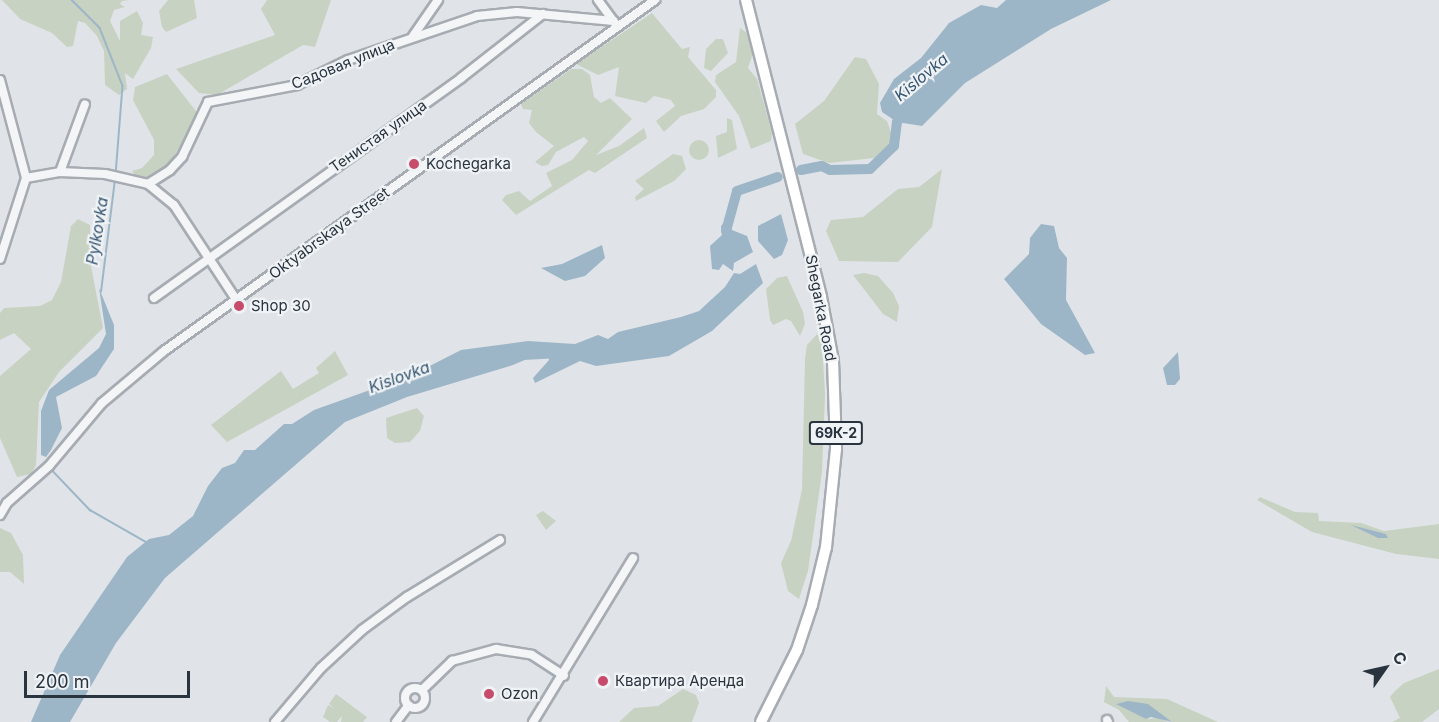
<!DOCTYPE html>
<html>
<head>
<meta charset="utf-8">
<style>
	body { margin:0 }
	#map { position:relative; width:1439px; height:722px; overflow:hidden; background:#e0e4e8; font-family:Inter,sans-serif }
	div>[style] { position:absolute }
	.green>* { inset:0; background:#c8d2c2 }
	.round { border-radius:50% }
	.water>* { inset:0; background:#9db6c7 }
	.stream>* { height:1.5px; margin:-0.75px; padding:0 0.75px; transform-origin:0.75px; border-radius:0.75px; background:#9db6c7 }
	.river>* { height:10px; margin:-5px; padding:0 5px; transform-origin:5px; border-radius:5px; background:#9db6c7 }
	.roads { filter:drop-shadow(2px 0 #a6acb2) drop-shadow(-2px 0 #a6acb2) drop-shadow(0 2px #a6acb2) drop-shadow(0 -2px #a6acb2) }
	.minor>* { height:8px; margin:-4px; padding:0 4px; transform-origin:4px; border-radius:4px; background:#f3f5f7 }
	.minor>.ring { margin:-4px; padding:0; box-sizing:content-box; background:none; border:8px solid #f3f5f7; border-radius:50% }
	.major>* { height:10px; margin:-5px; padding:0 5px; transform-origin:5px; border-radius:5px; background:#fff }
	.dots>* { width:16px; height:16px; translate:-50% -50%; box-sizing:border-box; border:3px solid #f0f3f6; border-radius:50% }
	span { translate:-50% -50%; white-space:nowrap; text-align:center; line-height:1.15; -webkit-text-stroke:4.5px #f0f3f6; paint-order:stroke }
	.shield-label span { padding:2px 4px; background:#f0f3f6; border:2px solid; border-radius:4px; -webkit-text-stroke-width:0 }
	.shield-label { font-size:14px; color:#2a343f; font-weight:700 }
	.street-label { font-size:15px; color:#2a343f }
	.poi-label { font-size:15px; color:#2a343f }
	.left { translate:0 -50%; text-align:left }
	.water-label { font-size:16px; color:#365671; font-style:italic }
	.north { position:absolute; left:1355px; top:638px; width:60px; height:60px; -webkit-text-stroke:4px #f0f3f6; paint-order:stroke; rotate:56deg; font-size:16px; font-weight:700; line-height:24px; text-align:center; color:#2a343f }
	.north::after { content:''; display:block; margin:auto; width:21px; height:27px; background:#2a343f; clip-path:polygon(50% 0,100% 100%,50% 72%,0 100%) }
	.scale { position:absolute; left:24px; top:671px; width:166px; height:27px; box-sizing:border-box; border:3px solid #2a343f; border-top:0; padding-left:8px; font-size:18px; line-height:21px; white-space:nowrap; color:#2a343f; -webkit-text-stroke:4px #f0f3f6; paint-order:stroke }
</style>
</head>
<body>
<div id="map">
	<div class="green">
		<div style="clip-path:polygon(2px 0,130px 0,122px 1px,120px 4px,125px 7px,114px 10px,110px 21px,120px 41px,120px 21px,137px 11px,143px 23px,141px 35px,153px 37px,151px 48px,133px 79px,125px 73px,127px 89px,119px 95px,105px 85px,104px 51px,97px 36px,85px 23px,78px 21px,73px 46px,67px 47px,52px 33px,20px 19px)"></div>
		<div style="clip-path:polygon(168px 0,194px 0,197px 18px,166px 32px,162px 27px,159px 11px)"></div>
		<div style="clip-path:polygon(267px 0,331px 0,315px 47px,303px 45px,217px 95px,199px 93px,176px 69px,275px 35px,261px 9px)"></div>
		<div style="clip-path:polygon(652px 13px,682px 49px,690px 47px,688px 57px,716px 90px,716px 97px,704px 109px,681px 116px,664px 132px,656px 121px,675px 106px,671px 100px,654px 96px,646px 103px,615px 96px,619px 67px,598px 75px,576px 64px)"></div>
		<div style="clip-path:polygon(740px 28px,747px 33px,754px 50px,748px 68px,757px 79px,772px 133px,771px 141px,751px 149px,739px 116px,715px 82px,716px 75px,736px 62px)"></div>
		<div style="clip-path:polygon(716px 39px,723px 39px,728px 53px,711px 71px,704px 68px,706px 49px)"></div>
		<div style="clip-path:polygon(855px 57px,866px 59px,879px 84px,877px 114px,887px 121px,894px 141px,874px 158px,829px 163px,803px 154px,795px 124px,824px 101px)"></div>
		<div style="clip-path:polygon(571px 69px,582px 69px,590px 75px,594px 97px,601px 103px,610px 98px,632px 119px,596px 155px,619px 146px,644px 128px,647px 138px,595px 173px,589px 170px,516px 215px,502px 200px,506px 195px,519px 191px,530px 201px,552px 186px,546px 173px,572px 160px,588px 141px,584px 137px,556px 152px,548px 165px,542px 166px,535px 162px,554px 146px,536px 132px,529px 123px,532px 110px,523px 109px,521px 104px)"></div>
		<div style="clip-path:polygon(167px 74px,199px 115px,168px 166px,149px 180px,137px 178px,132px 171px,142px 168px,154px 155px,154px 140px,133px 100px,135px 87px)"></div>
		<div style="clip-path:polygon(727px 118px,732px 120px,737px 149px,718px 158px,716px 136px,727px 132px)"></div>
		<div class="round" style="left:689px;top:140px;width:20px;height:20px"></div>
		<div style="clip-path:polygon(673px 154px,682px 156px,686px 169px,674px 181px,636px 201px,635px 197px,644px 189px,635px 181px)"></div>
		<div style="clip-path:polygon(942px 169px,932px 227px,898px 262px,839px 261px,826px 231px,831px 220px,863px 217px,898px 189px,919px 187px)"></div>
		<div style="clip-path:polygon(78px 219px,90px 225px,91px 266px,103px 328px,59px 372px,39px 402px,36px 465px,31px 474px,17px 477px,0 438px,0 376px,31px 349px,14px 333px,0 340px,0 313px,4px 308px,40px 306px,52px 300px,61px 282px,71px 226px)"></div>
		<div style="clip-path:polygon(864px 273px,878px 276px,893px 293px,899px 306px,897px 322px,883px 314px,853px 275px)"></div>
		<div style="clip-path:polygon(787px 276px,803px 312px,805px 324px,800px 336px,791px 321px,786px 319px,773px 325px,770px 320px,766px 289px,777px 278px)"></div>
		<div style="clip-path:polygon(817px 334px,822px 340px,825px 395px,822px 472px,808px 571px,799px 599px,788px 591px,781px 563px,791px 541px,802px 489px,805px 359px,807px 345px)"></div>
		<div style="clip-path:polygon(335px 351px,348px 375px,227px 442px,211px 425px,281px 371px,293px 389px,319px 373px,316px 368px)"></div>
		<div style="clip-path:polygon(417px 408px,424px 416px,420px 431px,410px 442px,395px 443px,387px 438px,386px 418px)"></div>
		<div style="clip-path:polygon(1260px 497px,1295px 512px,1318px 513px,1319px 521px,1361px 523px,1384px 531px,1439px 524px,1439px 559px,1396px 554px,1312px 532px,1257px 500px)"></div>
		<div style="clip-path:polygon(543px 511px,556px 521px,546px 530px,536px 515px)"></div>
		<div style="clip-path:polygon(0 528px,11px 533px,23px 555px,24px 584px,10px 572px,0 572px)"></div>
		<div style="clip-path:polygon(1439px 669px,1439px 709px,1422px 722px,1392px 722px,1400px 718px,1390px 697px,1395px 691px,1404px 683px)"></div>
		<div style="clip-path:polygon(1106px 686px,1114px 697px,1167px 699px,1218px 722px,1172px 722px,1140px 703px,1117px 703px,1146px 719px,1159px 718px,1168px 722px,1129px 722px,1119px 710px,1104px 702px)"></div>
		<div style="clip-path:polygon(683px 689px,696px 695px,699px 703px,692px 722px,619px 722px,634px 708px,658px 706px)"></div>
		<div style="clip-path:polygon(336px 694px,367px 717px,363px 722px,341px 722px,342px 716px,337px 722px,330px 722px,323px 717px,328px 705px,335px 709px,329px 704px)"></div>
	</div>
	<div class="water">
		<div style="clip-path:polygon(1006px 0,1111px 0,1051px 29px,965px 83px,922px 126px,897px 122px,882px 112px,880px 103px,894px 79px,921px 58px,949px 23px,981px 5px,997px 8px)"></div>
		<div style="clip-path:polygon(781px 214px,788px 240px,782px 255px,774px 259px,758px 241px,758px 226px)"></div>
		<div style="clip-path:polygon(729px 217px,732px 230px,747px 236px,753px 252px,734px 263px,733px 271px,723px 264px,719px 270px,712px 269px,710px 246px,722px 235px,721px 226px)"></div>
		<div style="clip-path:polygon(1041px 224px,1054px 226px,1059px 248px,1067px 258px,1066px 300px,1095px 353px,1085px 355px,1041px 324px,1004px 279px,1029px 254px,1030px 238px)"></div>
		<div style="clip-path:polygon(602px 245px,605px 258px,585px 276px,565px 281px,541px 268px,562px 264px)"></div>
		<div style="clip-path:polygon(756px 264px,763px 283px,712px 331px,669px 356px,596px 366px,580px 361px,535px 383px,533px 378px,549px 360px,548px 350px,513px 365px,407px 397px,345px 422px,165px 578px,116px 643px,70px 722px,31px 722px,60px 655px,127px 557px,149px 539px,169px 535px,193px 516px,208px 486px,222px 468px,235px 463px,244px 450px,255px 450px,284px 424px,292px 424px,314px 410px,412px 375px,461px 350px,528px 341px,575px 344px,598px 335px,608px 339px,618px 332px,681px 317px,699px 311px,725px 287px,734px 273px,740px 274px)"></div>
		<div style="clip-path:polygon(99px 288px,114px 325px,114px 349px,96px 376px,56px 397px,62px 428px,51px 450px,46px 457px,41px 455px,41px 411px,49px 390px,99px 348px,106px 334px)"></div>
		<div style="clip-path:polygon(1178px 352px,1180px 379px,1175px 385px,1167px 385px,1163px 368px)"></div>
		<div style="clip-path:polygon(1351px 525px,1386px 534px,1388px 538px,1378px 538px)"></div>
		<div style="clip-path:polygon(1128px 701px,1148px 704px,1172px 722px,1151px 717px,1146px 719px,1116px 704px)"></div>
	</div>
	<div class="stream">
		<div style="left:72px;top:0;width:40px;rotate:45deg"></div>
		<div style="left:100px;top:28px;width:62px;rotate:68.4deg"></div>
		<div style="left:123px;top:86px;width:88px;rotate:94.5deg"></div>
		<div style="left:101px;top:292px;width:114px;rotate:-82.9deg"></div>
		<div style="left:51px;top:469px;width:57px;rotate:46.4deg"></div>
		<div style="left:90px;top:510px;width:64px;rotate:29.7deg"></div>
	</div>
	<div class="river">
		<div style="left:801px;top:170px;width:21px;rotate:-11deg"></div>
		<div style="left:822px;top:166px;width:9px;rotate:27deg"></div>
		<div style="left:830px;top:170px;width:40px;rotate:-1.4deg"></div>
		<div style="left:870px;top:169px;width:33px;rotate:-44deg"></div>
		<div style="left:894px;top:146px;width:24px;rotate:-83deg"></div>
		<div style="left:897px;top:122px;width:14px;rotate:-60deg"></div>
		<div style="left:726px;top:231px;width:41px;rotate:-74.6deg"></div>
		<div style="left:737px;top:191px;width:43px;rotate:-18.9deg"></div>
		<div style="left:523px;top:355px;width:38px;rotate:-3deg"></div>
	</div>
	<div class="roads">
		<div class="minor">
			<div style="left:598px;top:0;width:29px;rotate:54deg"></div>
			<div style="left:413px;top:36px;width:44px;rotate:-55.2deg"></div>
			<div style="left:0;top:80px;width:101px;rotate:75.1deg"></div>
			<div style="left:26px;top:178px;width:85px;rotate:107.8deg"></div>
			<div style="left:60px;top:172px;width:72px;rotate:-69.8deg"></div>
			<div style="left:26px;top:178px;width:35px;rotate:-10deg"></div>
			<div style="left:60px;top:172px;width:45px;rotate:2.5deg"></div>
			<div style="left:105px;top:174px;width:44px;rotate:13.1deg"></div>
			<div style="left:148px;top:184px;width:33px;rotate:39deg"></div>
			<div style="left:174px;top:205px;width:115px;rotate:56.7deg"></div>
			<div style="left:148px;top:184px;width:26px;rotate:-32deg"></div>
			<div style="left:170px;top:170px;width:18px;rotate:-47deg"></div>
			<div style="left:182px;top:157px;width:61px;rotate:-64.7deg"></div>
			<div style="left:208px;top:102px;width:91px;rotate:-10.8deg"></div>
			<div style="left:297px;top:85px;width:57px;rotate:-26.1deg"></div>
			<div style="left:348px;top:60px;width:136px;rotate:-18.8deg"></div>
			<div style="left:477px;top:16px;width:40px;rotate:-5.7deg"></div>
			<div style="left:517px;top:12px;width:97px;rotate:5.3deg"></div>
			<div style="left:154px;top:298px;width:378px;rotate:-35.6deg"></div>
			<div style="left:461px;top:78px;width:104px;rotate:-38deg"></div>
			<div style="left:0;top:515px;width:14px;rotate:-60deg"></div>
			<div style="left:7px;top:503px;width:56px;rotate:-41.4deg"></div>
			<div style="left:49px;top:466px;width:82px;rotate:-49.9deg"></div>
			<div style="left:102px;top:403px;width:81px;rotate:-40deg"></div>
			<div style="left:164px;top:351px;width:604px;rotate:-35.56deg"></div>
			<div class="ring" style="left:405px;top:688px;width:12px;height:12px"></div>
			<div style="left:422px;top:690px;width:42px;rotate:-44deg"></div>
			<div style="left:452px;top:661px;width:46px;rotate:-15.3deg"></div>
			<div style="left:496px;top:649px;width:36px;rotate:9deg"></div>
			<div style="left:532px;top:655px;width:38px;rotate:33deg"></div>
			<div style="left:1107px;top:720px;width:2px;rotate:63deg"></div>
			<div style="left:275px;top:722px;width:71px;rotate:-49.6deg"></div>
			<div style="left:321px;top:668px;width:56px;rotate:-42.8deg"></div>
			<div style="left:362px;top:630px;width:56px;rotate:-36.3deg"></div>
			<div style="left:407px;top:597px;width:109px;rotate:-31.5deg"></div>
			<div style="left:396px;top:722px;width:21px;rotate:-53deg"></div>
			<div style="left:533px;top:722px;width:192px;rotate:-58.6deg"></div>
		</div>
		<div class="major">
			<div style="left:746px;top:0;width:306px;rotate:75.8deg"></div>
			<div style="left:821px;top:297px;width:65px;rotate:79.4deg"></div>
			<div style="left:833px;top:361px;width:88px;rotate:88deg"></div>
			<div style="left:836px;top:449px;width:99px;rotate:95.8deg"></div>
			<div style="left:826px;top:547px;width:60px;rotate:103.6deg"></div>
			<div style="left:812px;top:605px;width:47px;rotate:108.4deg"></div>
			<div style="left:797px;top:650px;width:80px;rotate:116.6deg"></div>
		</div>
	</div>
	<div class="dots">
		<div style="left:414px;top:164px;background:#c74c6b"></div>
		<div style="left:239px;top:306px;background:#c74c6b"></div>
		<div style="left:603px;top:681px;background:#c74c6b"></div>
		<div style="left:489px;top:694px;background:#c74c6b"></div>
	</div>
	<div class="shield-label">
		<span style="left:836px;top:433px">69К-2</span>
	</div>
	<div class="street-label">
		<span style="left:343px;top:64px;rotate:-22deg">Садовая улица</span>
		<span style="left:378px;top:136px;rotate:-35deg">Тенистая улица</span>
		<span style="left:329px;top:233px;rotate:-36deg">Oktyabrskaya Street</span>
		<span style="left:821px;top:308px;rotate:79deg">Shegarka Road</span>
	</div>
	<div class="poi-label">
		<span class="left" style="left:426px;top:164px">Kochegarka</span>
		<span class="left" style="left:251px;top:306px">Shop 30</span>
		<span class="left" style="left:615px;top:681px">Квартира Аренда</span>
		<span class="left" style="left:501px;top:694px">Ozon</span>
	</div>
	<div class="water-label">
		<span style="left:921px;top:77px;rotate:-40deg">Kislovka</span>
		<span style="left:97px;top:231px;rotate:-81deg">Pylkovka</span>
		<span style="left:399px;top:377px;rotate:-20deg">Kislovka</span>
	</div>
	<div class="north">С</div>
	<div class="scale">200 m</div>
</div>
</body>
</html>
